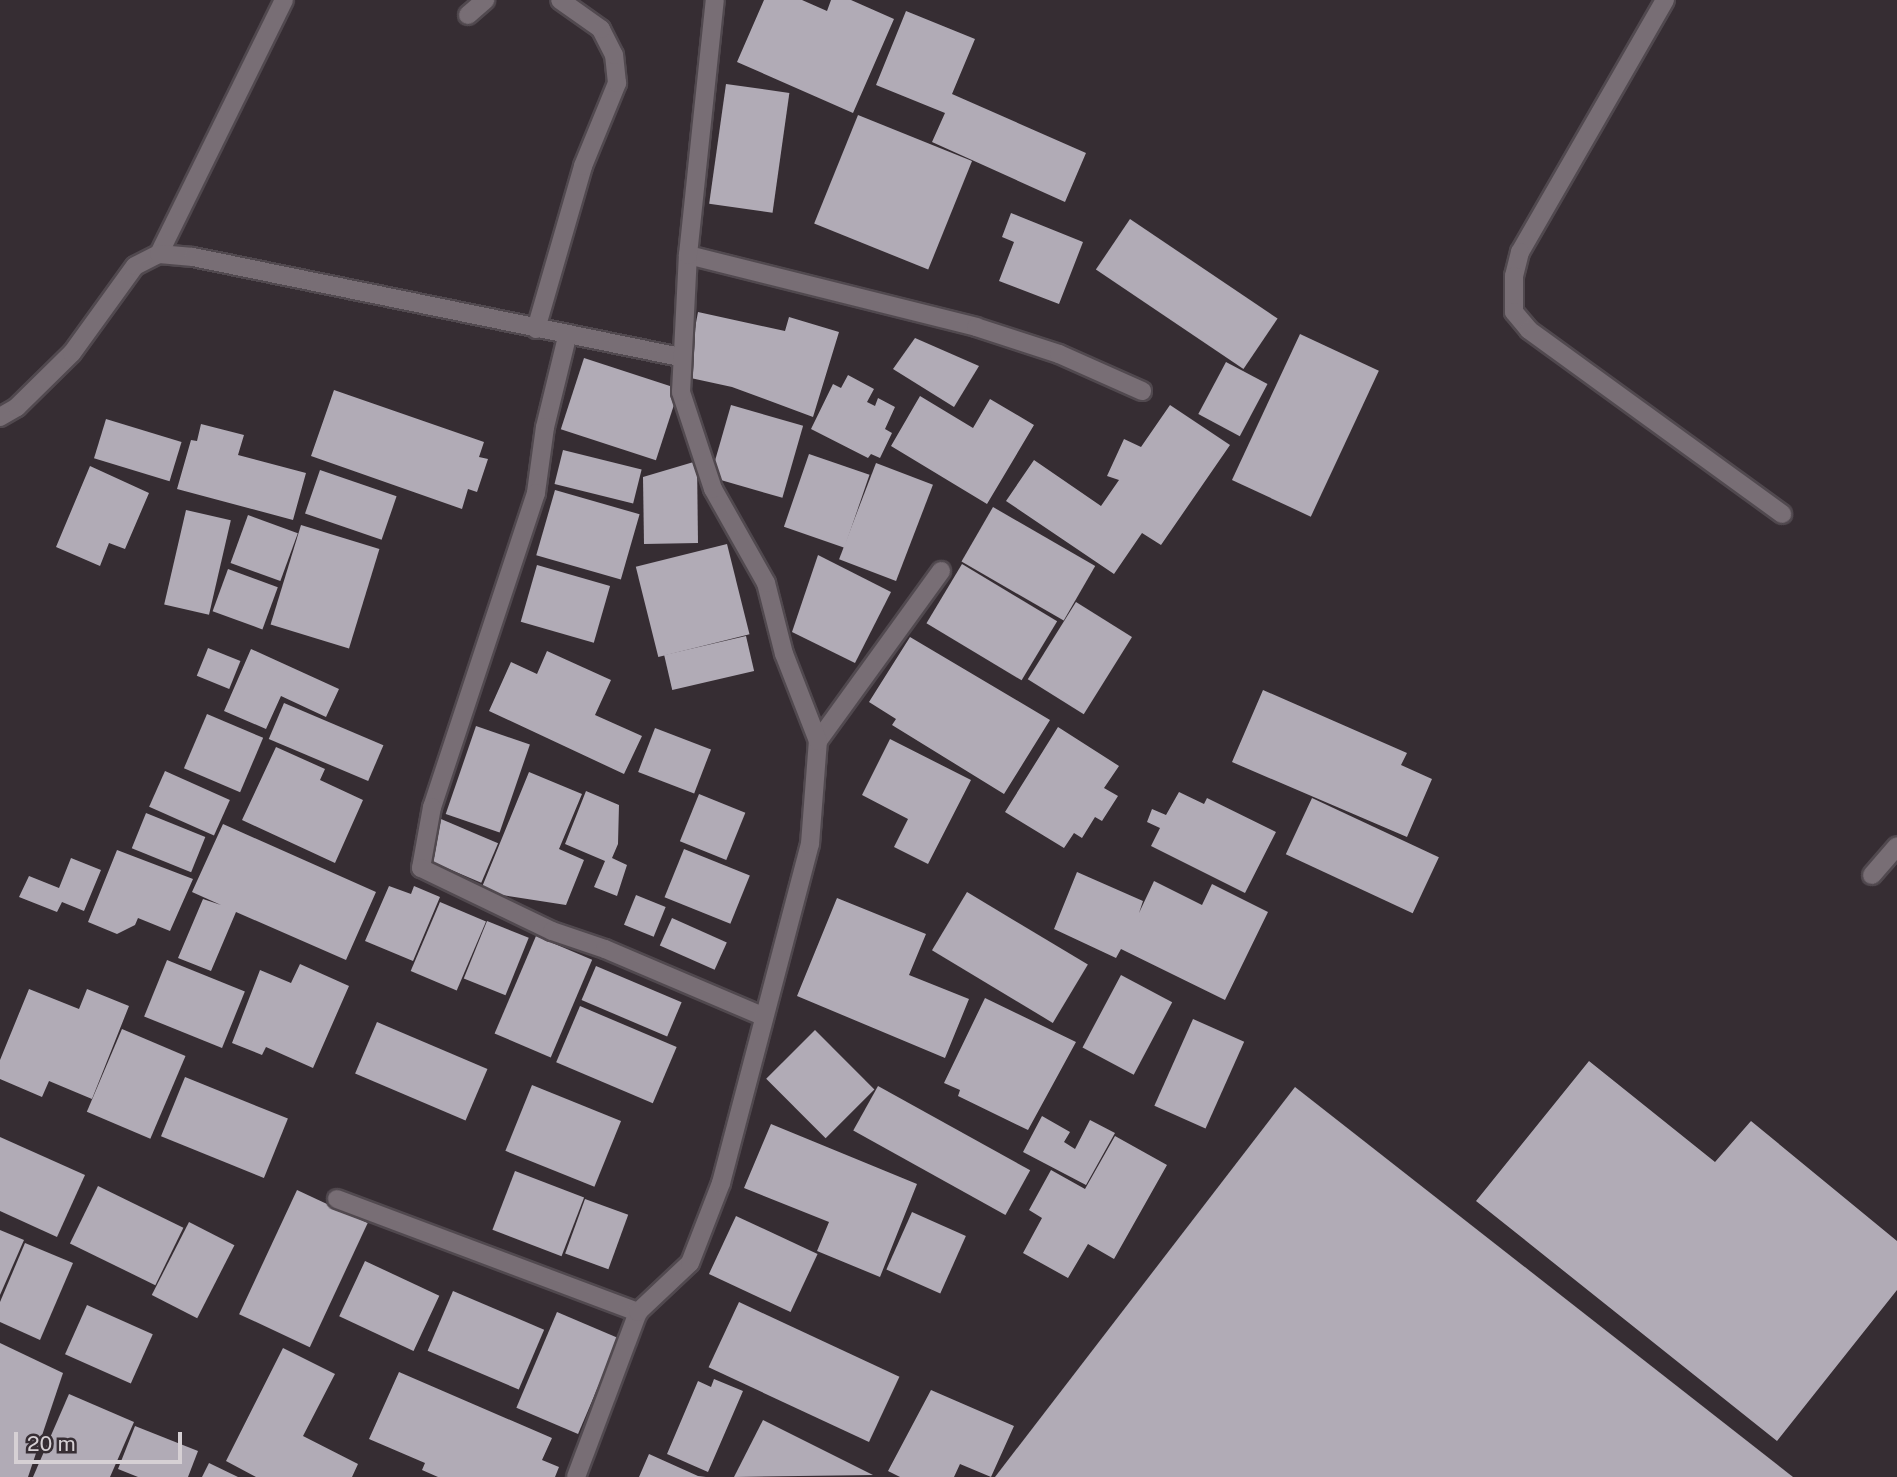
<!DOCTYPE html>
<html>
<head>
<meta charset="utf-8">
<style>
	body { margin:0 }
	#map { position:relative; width:1897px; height:1477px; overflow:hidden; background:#362d33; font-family:"Public Sans",sans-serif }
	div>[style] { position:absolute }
	.building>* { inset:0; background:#b1abb6; transform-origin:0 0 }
	.roads { filter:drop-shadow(2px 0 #51494f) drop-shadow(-2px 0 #51494f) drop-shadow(0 2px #51494f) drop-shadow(0 -2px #51494f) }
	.minor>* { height:18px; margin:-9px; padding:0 9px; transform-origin:9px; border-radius:9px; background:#786e75 }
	span { translate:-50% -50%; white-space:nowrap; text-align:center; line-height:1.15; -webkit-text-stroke:7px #362d33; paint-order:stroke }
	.scale { position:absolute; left:14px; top:1432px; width:168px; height:32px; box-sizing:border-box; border:4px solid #d6d0d4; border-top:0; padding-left:9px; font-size:21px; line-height:24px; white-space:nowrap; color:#d6d0d4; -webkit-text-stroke:5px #362d33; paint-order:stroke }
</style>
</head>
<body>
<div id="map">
	<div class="building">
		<div style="clip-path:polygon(764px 0,802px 0,827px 11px,831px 0,851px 0,894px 19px,853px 113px,737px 62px)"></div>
		<div style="clip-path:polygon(906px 11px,975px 39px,952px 94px,1086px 153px,1065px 202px,932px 142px,945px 113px,876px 85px)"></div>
		<div style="left:726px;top:84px;width:64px;height:121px;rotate:8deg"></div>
		<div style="left:858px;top:115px;width:123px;height:117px;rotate:22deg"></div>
		<div style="clip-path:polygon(1011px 213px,1083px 242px,1059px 304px,999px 281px,1014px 242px,1002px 237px)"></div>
		<div style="left:1130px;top:219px;width:178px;height:61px;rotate:34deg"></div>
		<div style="clip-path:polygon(698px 312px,785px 331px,789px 317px,839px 332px,813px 417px,732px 387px,686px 377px)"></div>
		<div style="left:1300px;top:334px;width:87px;height:161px;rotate:25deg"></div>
		<div style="clip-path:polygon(915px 338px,979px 366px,954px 407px,893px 369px)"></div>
		<div style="left:584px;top:358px;width:100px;height:75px;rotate:18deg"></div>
		<div style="left:1226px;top:362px;width:47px;height:59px;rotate:28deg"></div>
		<div style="clip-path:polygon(848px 375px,874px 389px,867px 402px,875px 406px,878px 398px,895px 407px,885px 429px,892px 433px,880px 458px,871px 454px,868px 458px,811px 429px,833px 384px,841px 388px)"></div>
		<div style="clip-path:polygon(334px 390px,484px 442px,479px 457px,488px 459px,477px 492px,468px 489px,462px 509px,311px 456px)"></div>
		<div style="clip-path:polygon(920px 396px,973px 428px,990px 399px,1034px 425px,987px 504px,891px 446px)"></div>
		<div style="left:731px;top:405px;width:75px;height:75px;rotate:16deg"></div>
		<div style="clip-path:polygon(1170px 405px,1230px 445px,1161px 545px,1142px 533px,1114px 574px,1006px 501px,1034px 460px,1101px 506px,1119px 480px,1107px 476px,1124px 439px,1141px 447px)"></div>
		<div style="left:106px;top:419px;width:79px;height:41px;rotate:17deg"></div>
		<div style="clip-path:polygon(201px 424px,244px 435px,238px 455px,306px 473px,293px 520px,177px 489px,191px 440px,197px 441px)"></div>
		<div style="left:563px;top:450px;width:81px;height:35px;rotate:14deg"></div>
		<div style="left:809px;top:454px;width:64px;height:77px;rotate:19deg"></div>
		<div style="clip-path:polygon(697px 461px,698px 543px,644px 544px,643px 477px)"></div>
		<div style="left:876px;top:463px;width:61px;height:103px;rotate:21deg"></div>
		<div style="clip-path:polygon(90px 466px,149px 493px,125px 549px,109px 543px,100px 566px,56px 547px)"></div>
		<div style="left:320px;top:470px;width:81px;height:46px;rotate:19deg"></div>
		<div style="left:555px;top:490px;width:88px;height:68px;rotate:16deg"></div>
		<div style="left:993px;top:507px;width:118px;height:63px;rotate:30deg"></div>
		<div style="left:186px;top:510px;width:46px;height:97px;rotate:13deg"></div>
		<div style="left:248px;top:515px;width:53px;height:51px;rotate:20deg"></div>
		<div style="left:301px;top:525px;width:82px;height:104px;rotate:17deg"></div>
		<div style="left:727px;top:544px;width:93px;height:94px;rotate:76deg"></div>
		<div style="clip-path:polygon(818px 555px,891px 592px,855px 663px,792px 632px)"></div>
		<div style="left:962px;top:564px;width:111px;height:69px;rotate:31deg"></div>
		<div style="left:537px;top:565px;width:76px;height:59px;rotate:16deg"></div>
		<div style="left:228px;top:569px;width:53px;height:45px;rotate:20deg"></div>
		<div style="left:1076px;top:602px;width:66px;height:91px;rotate:32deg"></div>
		<div style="left:746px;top:636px;width:36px;height:84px;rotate:77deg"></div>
		<div style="clip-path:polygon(910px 637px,1050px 720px,1004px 794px,892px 725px,896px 719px,869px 702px)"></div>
		<div style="left:208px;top:648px;width:35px;height:30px;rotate:22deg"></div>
		<div style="clip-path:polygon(251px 649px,339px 689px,326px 717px,281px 696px,266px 729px,224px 711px)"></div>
		<div style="clip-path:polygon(547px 651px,611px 680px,595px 715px,642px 736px,624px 774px,489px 711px,511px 662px,537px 674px)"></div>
		<div style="clip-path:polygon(1263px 690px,1407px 753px,1401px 765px,1432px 779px,1407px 837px,1232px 762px)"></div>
		<div style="left:284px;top:703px;width:108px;height:39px;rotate:23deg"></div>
		<div style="left:207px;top:714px;width:61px;height:59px;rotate:23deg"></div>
		<div style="left:476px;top:726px;width:57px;height:93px;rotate:19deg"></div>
		<div style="clip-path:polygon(1058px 727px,1119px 766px,1104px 788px,1118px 796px,1102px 821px,1095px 817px,1082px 838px,1074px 833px,1064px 848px,1005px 812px)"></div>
		<div style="left:655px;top:728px;width:60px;height:47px;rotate:21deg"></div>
		<div style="clip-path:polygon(890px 739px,971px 780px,928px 864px,894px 847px,908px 819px,862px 795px)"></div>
		<div style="clip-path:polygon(276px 747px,325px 769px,320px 780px,363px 800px,335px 863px,242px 820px)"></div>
		<div style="left:165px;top:771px;width:71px;height:39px;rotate:24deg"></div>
		<div style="clip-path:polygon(529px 772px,582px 794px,559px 849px,584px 860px,566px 905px,502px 895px,482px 887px)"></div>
		<div style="clip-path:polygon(586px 791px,619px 805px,618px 844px,612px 858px,627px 865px,617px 896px,594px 887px,605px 861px,565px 844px)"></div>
		<div style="clip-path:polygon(1179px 792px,1204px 804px,1207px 798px,1276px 832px,1245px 893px,1151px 846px,1160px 828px,1147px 822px,1152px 809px,1166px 815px)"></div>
		<div style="left:699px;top:794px;width:50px;height:51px;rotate:22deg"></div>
		<div style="left:1312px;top:798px;width:140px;height:62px;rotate:25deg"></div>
		<div style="left:146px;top:813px;width:64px;height:38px;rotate:22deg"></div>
		<div style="left:441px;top:819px;width:62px;height:43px;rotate:23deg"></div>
		<div style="clip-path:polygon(223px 824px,376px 892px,346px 960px,236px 912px,211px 971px,178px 958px,203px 899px,221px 905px,192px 892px)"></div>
		<div style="left:684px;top:849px;width:71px;height:52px;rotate:22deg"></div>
		<div style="clip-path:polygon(117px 850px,193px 879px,170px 931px,138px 918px,135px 925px,117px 934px,88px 922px)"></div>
		<div style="clip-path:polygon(71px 858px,101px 870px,84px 911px,62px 902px,57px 912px,19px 897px,29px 876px,59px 888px)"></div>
		<div style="clip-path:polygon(1077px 872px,1143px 901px,1139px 913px,1154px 881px,1202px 905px,1212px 884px,1268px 912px,1225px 1000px,1121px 949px,1116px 958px,1054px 929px)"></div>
		<div style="clip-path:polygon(389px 886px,411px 894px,414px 886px,440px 897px,413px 961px,365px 941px)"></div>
		<div style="left:967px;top:892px;width:141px;height:68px;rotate:31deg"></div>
		<div style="left:636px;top:895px;width:32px;height:32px;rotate:22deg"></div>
		<div style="clip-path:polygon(837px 898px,926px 934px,909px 975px,969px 999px,945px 1058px,797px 996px)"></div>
		<div style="left:440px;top:902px;width:50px;height:75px;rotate:23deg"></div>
		<div style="left:672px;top:918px;width:60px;height:30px;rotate:24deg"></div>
		<div style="left:487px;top:921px;width:45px;height:62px;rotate:22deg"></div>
		<div style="left:536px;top:936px;width:61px;height:106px;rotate:23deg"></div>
		<div style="left:167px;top:960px;width:84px;height:61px;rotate:22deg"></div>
		<div style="clip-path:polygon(300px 964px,349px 986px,313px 1068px,266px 1047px,262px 1055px,232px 1043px,260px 970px,291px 983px)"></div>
		<div style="left:596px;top:966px;width:93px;height:37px;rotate:23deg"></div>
		<div style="left:1121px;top:975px;width:58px;height:82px;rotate:28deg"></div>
		<div style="clip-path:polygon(29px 989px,79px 1009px,87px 989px,129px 1006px,92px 1099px,49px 1081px,42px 1097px,0 1079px,0 1060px)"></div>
		<div style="clip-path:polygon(985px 998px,1076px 1042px,1028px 1130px,958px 1096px,960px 1090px,944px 1083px)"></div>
		<div style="left:580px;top:1006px;width:105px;height:61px;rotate:23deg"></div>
		<div style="left:1193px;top:1019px;width:56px;height:95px;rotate:24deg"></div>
		<div style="left:377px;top:1022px;width:120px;height:56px;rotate:23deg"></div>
		<div style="left:122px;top:1029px;width:69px;height:90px;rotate:23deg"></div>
		<div style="left:815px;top:1030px;width:84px;height:69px;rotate:45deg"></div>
		<div style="clip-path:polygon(1589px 1061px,1715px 1162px,1751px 1121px,1897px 1241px,1897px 1290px,1777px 1441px,1476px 1201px)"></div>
		<div style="left:185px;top:1077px;width:111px;height:64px;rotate:22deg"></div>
		<div style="left:532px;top:1085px;width:96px;height:71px;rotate:22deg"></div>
		<div style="left:878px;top:1086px;width:174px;height:51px;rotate:29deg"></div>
		<div style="clip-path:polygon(1295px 1087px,1793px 1477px,995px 1477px)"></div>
		<div style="clip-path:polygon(1042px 1116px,1070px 1132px,1064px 1142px,1075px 1149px,1090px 1120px,1115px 1133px,1086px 1185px,1023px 1152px)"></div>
		<div style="clip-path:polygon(771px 1124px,917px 1184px,880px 1277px,817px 1251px,829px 1222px,744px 1188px)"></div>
		<div style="clip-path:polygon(1115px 1136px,1167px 1165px,1114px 1259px,1088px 1244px,1068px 1278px,1023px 1253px,1042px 1218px,1029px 1210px,1051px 1170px,1085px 1189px)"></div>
		<div style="clip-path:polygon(0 1137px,85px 1175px,57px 1237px,0 1211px)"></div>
		<div style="left:515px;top:1171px;width:74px;height:63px;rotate:21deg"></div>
		<div style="left:98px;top:1186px;width:95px;height:64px;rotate:26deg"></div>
		<div style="left:297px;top:1190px;width:78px;height:137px;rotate:25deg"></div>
		<div style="left:585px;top:1199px;width:46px;height:58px;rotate:20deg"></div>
		<div style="left:912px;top:1212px;width:59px;height:63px;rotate:24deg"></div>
		<div style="left:736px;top:1216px;width:90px;height:64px;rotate:25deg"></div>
		<div style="left:189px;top:1222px;width:51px;height:82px;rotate:27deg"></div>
		<div style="clip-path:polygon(0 1230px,24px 1240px,0 1295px)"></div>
		<div style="clip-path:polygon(25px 1243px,73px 1263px,40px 1340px,0 1322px,0 1302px)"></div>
		<div style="left:365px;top:1261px;width:82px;height:61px;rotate:25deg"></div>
		<div style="left:453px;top:1291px;width:99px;height:65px;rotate:23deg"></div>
		<div style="left:739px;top:1302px;width:177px;height:72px;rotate:25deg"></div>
		<div style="left:87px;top:1305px;width:72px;height:54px;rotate:24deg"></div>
		<div style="left:557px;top:1312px;width:67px;height:104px;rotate:23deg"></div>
		<div style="clip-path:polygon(0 1343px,63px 1373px,28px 1477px,0 1477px)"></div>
		<div style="clip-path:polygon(283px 1348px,335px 1374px,303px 1436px,358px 1464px,352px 1477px,256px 1477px,226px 1461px)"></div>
		<div style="clip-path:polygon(399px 1372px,552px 1438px,542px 1460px,559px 1467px,555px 1477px,438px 1477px,422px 1470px,425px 1463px,369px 1439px)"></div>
		<div style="clip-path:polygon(714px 1379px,743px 1391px,708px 1472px,667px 1454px,698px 1381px,711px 1387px)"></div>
		<div style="clip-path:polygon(931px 1390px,1014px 1426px,991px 1477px,960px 1464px,954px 1477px,900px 1477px,888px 1471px)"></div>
		<div style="clip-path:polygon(69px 1394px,134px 1422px,110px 1477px,33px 1477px)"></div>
		<div style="clip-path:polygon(763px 1420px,873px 1475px,734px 1477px)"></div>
		<div style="clip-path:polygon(135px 1426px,198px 1451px,188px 1477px,138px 1477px,118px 1469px)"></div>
		<div style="clip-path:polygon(649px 1454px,698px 1476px,706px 1477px,639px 1477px)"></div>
		<div style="clip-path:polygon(209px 1463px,238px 1477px,202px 1477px)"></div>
	</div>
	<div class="roads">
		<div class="minor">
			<div style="left:1665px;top:0;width:291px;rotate:119.9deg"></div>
			<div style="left:1520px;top:252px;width:25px;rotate:104deg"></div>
			<div style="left:1514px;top:276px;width:36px;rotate:90deg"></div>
			<div style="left:1514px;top:312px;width:23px;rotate:50deg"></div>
			<div style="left:1529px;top:330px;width:313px;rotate:36deg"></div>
			<div style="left:468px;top:15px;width:23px;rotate:-41deg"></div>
			<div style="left:159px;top:254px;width:283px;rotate:-63.8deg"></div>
			<div style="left:688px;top:255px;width:297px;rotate:14deg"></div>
			<div style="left:976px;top:327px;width:87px;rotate:18deg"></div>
			<div style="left:1059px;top:354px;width:91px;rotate:24deg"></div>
			<div style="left:536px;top:329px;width:170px;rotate:-73.9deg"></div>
			<div style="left:583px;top:166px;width:90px;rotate:-67.7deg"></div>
			<div style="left:617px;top:83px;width:28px;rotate:-96deg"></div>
			<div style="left:614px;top:55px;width:29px;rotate:-117deg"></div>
			<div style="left:601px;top:29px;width:50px;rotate:-144.7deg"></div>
			<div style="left:567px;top:337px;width:93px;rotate:103.7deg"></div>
			<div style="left:545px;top:427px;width:67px;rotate:97.8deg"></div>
			<div style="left:536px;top:493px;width:331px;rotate:108.3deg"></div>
			<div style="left:432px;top:807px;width:62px;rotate:100.2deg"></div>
			<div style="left:421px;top:868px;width:145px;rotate:25.7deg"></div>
			<div style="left:552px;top:931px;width:56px;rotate:18.8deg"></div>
			<div style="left:605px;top:949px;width:171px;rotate:23.1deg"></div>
			<div style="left:0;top:417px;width:20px;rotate:-30deg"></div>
			<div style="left:17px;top:407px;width:77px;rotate:-44.5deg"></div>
			<div style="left:72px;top:353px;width:107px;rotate:-54.1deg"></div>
			<div style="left:135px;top:266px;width:27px;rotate:-27deg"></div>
			<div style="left:159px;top:254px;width:34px;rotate:5deg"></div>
			<div style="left:193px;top:257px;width:497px;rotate:11.6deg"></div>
			<div style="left:818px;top:741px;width:210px;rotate:-54.1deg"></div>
			<div style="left:1872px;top:875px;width:38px;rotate:-49deg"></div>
			<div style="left:337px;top:1199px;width:322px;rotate:20.6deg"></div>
			<div style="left:576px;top:1477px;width:176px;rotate:-69.4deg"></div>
			<div style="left:638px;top:1312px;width:71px;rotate:-43.3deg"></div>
			<div style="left:690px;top:1263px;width:86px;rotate:-68.8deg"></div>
			<div style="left:721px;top:1183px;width:350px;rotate:-75.3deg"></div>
			<div style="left:810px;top:844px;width:103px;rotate:-85.6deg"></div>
			<div style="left:818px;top:741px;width:93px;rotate:-111.3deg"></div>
			<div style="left:784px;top:654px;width:73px;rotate:-104.2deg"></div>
			<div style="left:766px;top:583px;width:108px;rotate:-119.4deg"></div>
			<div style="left:713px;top:489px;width:102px;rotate:-108.3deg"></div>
			<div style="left:681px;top:392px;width:137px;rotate:-87.1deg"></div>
			<div style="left:688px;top:255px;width:256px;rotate:-84deg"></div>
		</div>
	</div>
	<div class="scale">20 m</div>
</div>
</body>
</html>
